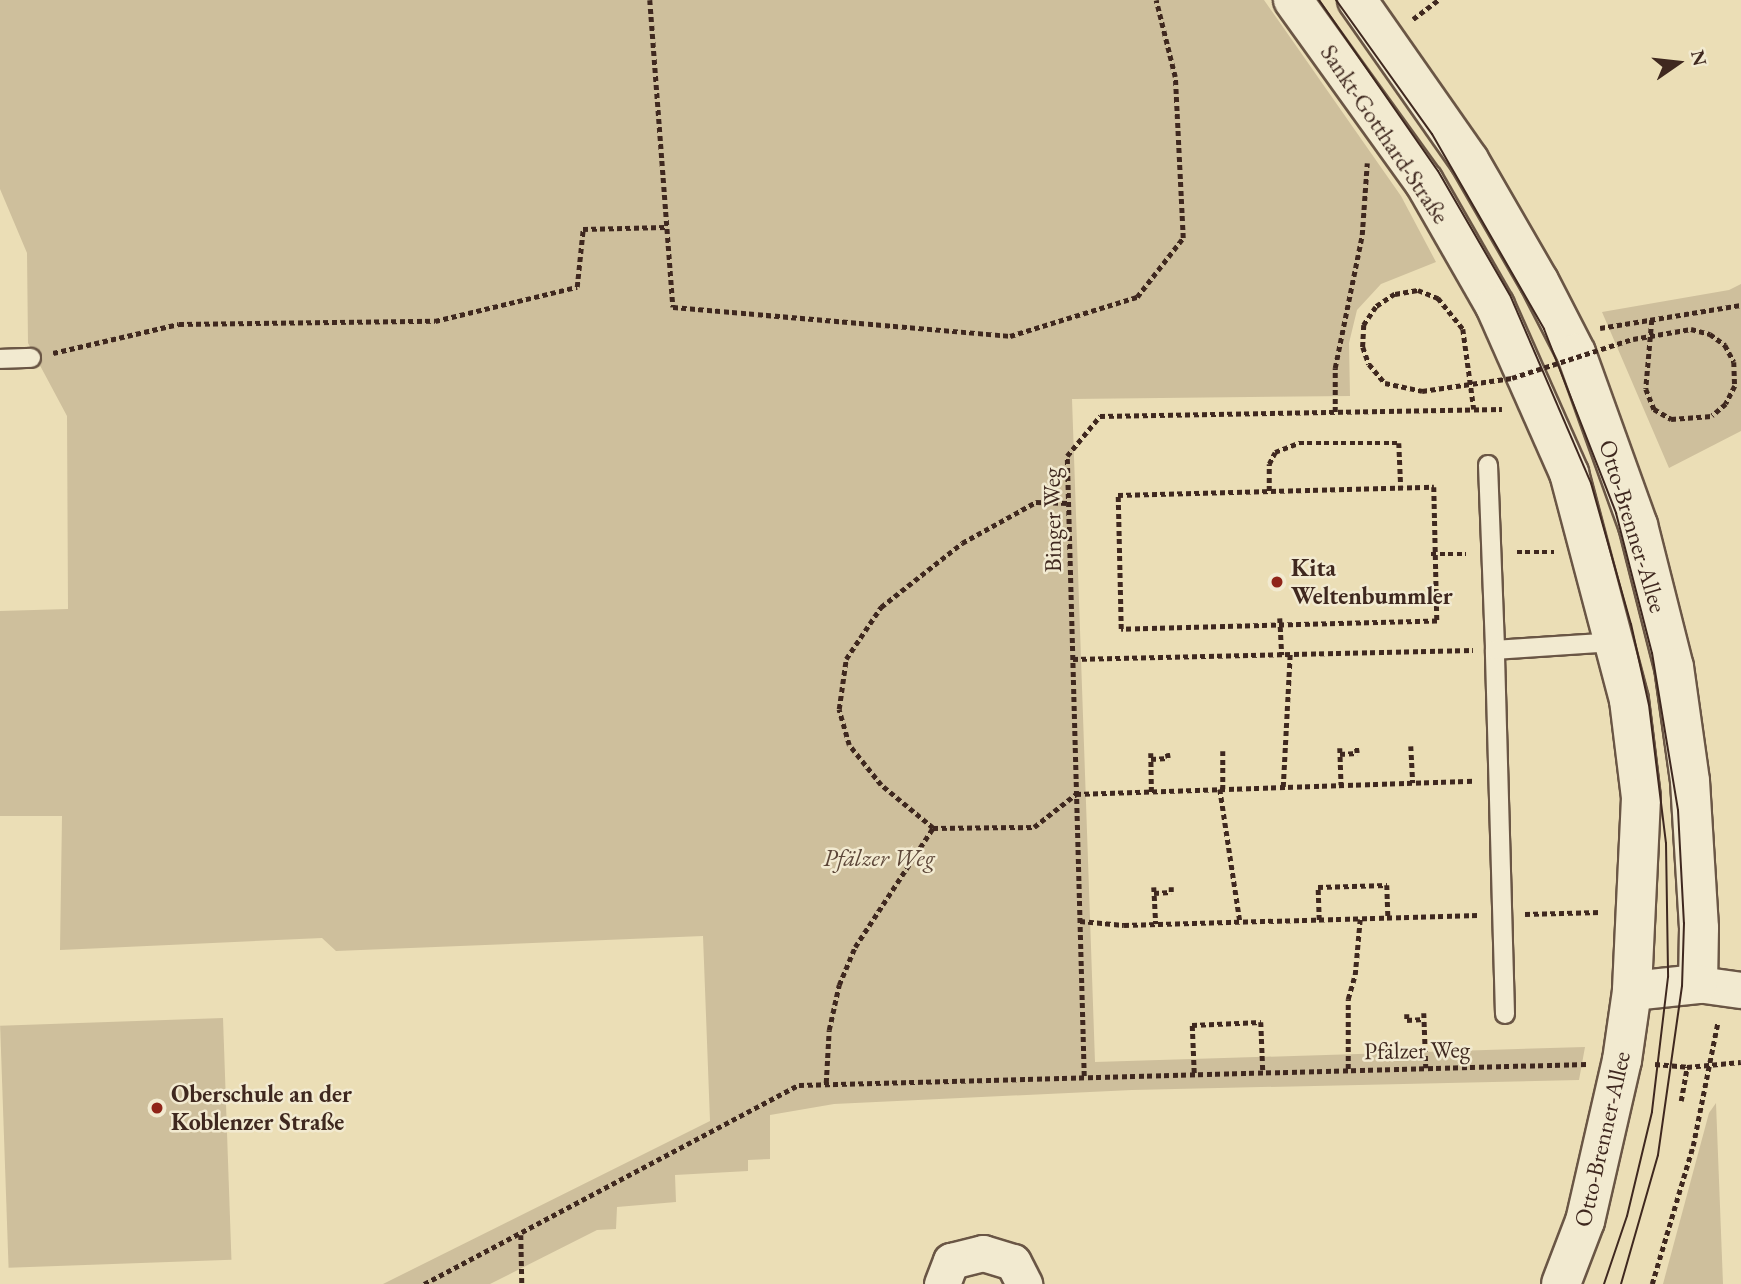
<!DOCTYPE html>
<html>
<head>
<meta charset="utf-8">
<style>
	body { margin:0 }
	#map { position:relative; width:1741px; height:1284px; overflow:hidden; background:#ebdeb6; font-family:"EB Garamond",serif }
	div>[style] { position:absolute }
	.green>* { inset:0; background:#cebf9c; transform-origin:0 0 }
	.path>* { height:4.5px; margin-top:-2.25px; transform-origin:0; background:repeating-linear-gradient(90deg,#3f281f 0 5px,transparent 0 8.5px) }
	.roads { filter:drop-shadow(2px 0 #6a5645) drop-shadow(-2px 0 #6a5645) drop-shadow(0 2px #6a5645) drop-shadow(0 -2px #6a5645) }
	.service>* { height:18px; margin:-9px; padding:0 9px; transform-origin:9px; border-radius:9px; background:#f2ead0 }
	.minor>* { height:35px; margin:-17.5px; padding:0 17.5px; transform-origin:17.5px; border-radius:17.5px; background:#f2ead0 }
	.tertiary>* { height:38px; margin:-19px; padding:0 19px; transform-origin:19px; border-radius:19px; background:#f2ead0 }
	.tram>* { height:2px; margin:-1px; padding:0 1px; transform-origin:1px; border-radius:1px; background:#3f281f }
	.path-bridge>* { height:4.5px; margin-top:-2.25px; transform-origin:0; background:repeating-linear-gradient(90deg,#3f281f 0 5px,transparent 0 8.5px) }
	.dots>* { width:19px; height:19px; translate:-50% -50%; box-sizing:border-box; border:4px solid #f2ead0; border-radius:50% }
	span { translate:-50% -50%; white-space:nowrap; text-align:center; line-height:1.15; -webkit-text-stroke:5px #f2ead0; paint-order:stroke }
	.street-label { font-size:24px; color:#3f281f }
	.poi-label { font-size:24px; color:#3f281f; font-weight:700 }
	.left { translate:0 -50%; text-align:left }
	.park-label { font-size:24px; color:#5c4638; font-style:italic }
	.north { position:absolute; left:1643px; top:28px; width:70px; height:70px; -webkit-text-stroke:5px #f2ead0; paint-order:stroke; rotate:76deg; font-size:19px; font-weight:700; line-height:28px; text-align:center; color:#3f281f }
	.north::after { content:''; display:block; margin:auto; width:24px; height:32px; background:#3f281f; clip-path:polygon(50% 0,100% 100%,50% 72%,0 100%) }
</style>
</head>
<body>
<div id="map">
	<div class="green">
		<div style="clip-path:polygon(0 0,1264px 0,1401px 196px,1436px 262px,1381px 284px,1357px 310px,1349px 343px,1350px 396px,1072px 399px,1095px 1062px,1585px 1047px,1579px 1080px,1132px 1090px,834px 1104px,770px 1115px,770px 1159px,748px 1160px,748px 1171px,675px 1175px,676px 1202px,617px 1207px,616px 1229px,597px 1230px,490px 1284px,383px 1284px,710px 1121px,703px 936px,336px 951px,322px 938px,60px 950px,62px 816px,0 816px,0 611px,68px 609px,67px 416px,28px 343px,27px 253px,0 189px)"></div>
		<div style="clip-path:polygon(1741px 284px,1741px 431px,1669px 468px,1602px 312px,1729px 290px)"></div>
		<div style="left:223px;top:1018px;width:242px;height:223px;rotate:88deg"></div>
		<div style="clip-path:polygon(1716px 1103px,1723px 1284px,1663px 1284px,1709px 1113px)"></div>
	</div>
	<div class="path">
		<div style="left:650px;top:0;width:308px;rotate:85.7deg"></div>
		<div style="left:673px;top:307px;width:338px;rotate:4.9deg"></div>
		<div style="left:1010px;top:336px;width:133px;rotate:-17.1deg"></div>
		<div style="left:1137px;top:297px;width:75px;rotate:-52.1deg"></div>
		<div style="left:1183px;top:238px;width:161px;rotate:-92.8deg"></div>
		<div style="left:1175px;top:77px;width:79px;rotate:-103.9deg"></div>
		<div style="left:1413px;top:19px;width:31px;rotate:-37deg"></div>
		<div style="left:1395px;top:294px;width:23px;rotate:-10deg"></div>
		<div style="left:1418px;top:290px;width:22px;rotate:22deg"></div>
		<div style="left:1438px;top:298px;width:40px;rotate:51deg"></div>
		<div style="left:1463px;top:329px;width:81px;rotate:82.2deg"></div>
		<div style="left:1652px;top:320px;width:69px;rotate:95deg"></div>
		<div style="left:1646px;top:389px;width:22px;rotate:68deg"></div>
		<div style="left:1654px;top:409px;width:20px;rotate:30deg"></div>
		<div style="left:1671px;top:419px;width:41px;rotate:-4.2deg"></div>
		<div style="left:1600px;top:328px;width:143px;rotate:-9.3deg"></div>
		<div style="left:53px;top:353px;width:129px;rotate:-13deg"></div>
		<div style="left:179px;top:324px;width:256px;rotate:-0.7deg"></div>
		<div style="left:435px;top:321px;width:146px;rotate:-13.5deg"></div>
		<div style="left:577px;top:287px;width:58px;rotate:-84.1deg"></div>
		<div style="left:583px;top:229px;width:82px;rotate:-1.4deg"></div>
		<div style="left:1335px;top:412px;width:44px;rotate:-90deg"></div>
		<div style="left:1335px;top:368px;width:136px;rotate:-78.5deg"></div>
		<div style="left:1362px;top:235px;width:72px;rotate:-86deg"></div>
		<div style="left:1434px;top:487px;width:134px;rotate:88.7deg"></div>
		<div style="left:1437px;top:621px;width:316px;rotate:178.5deg"></div>
		<div style="left:1121px;top:629px;width:134px;rotate:-91.3deg"></div>
		<div style="left:1118px;top:495px;width:316px;rotate:-1.5deg"></div>
		<div style="left:1269px;top:491px;width:27px;rotate:-90deg"></div>
		<div style="left:1269px;top:464px;width:13px;rotate:-63deg"></div>
		<div style="left:1275px;top:452px;width:26px;rotate:-21deg"></div>
		<div style="left:1299px;top:443px;width:100px"></div>
		<div style="left:1399px;top:443px;width:45px;rotate:87.5deg"></div>
		<div style="left:1517px;top:552px;width:37px"></div>
		<div style="left:1431px;top:554px;width:35px"></div>
		<div style="left:1280px;top:618px;width:37px;rotate:87deg"></div>
		<div style="left:1073px;top:659px;width:400px;rotate:-1.3deg"></div>
		<div style="left:1411px;top:746px;width:37px;rotate:87deg"></div>
		<div style="left:1340px;top:748px;width:37px;rotate:88deg"></div>
		<div style="left:1223px;top:751px;width:38px;rotate:90deg"></div>
		<div style="left:1151px;top:753px;width:39px;rotate:89deg"></div>
		<div style="left:1340px;top:754px;width:17px;rotate:-3deg"></div>
		<div style="left:1357px;top:753px;width:6px;rotate:-99deg"></div>
		<div style="left:1151px;top:759px;width:17px;rotate:-3deg"></div>
		<div style="left:1168px;top:758px;width:5px;rotate:-101deg"></div>
		<div style="left:1283px;top:787px;width:133px;rotate:-87deg"></div>
		<div style="left:1220px;top:789px;width:134px;rotate:81.4deg"></div>
		<div style="left:933px;top:828px;width:67px;rotate:-140.4deg"></div>
		<div style="left:881px;top:785px;width:51px;rotate:-128.7deg"></div>
		<div style="left:849px;top:745px;width:37px;rotate:-106deg"></div>
		<div style="left:839px;top:709px;width:50px;rotate:-82deg"></div>
		<div style="left:846px;top:659px;width:63px;rotate:-56.1deg"></div>
		<div style="left:881px;top:607px;width:103px;rotate:-38.3deg"></div>
		<div style="left:962px;top:543px;width:85px;rotate:-29deg"></div>
		<div style="left:1036px;top:502px;width:32px;rotate:2deg"></div>
		<div style="left:1154px;top:887px;width:37px;rotate:87deg"></div>
		<div style="left:1154px;top:893px;width:17px;rotate:-3deg"></div>
		<div style="left:1171px;top:892px;width:5px;rotate:-90deg"></div>
		<div style="left:1525px;top:914px;width:76px;rotate:-1.5deg"></div>
		<div style="left:1319px;top:920px;width:33px;rotate:-92deg"></div>
		<div style="left:1318px;top:887px;width:69px;rotate:-1.7deg"></div>
		<div style="left:1387px;top:885px;width:33px;rotate:88deg"></div>
		<div style="left:1080px;top:921px;width:44px;rotate:5.2deg"></div>
		<div style="left:1124px;top:925px;width:354px;rotate:-1.6deg"></div>
		<div style="left:1424px;top:1013px;width:55px;rotate:87.9deg"></div>
		<div style="left:1407px;top:1014px;width:6px;rotate:90deg"></div>
		<div style="left:1407px;top:1020px;width:17px;rotate:-3deg"></div>
		<div style="left:1655px;top:1064px;width:32px;rotate:5deg"></div>
		<div style="left:1687px;top:1067px;width:54px;rotate:-5.3deg"></div>
		<div style="left:1348px;top:1069px;width:70px;rotate:-90deg"></div>
		<div style="left:1348px;top:999px;width:25px;rotate:-74deg"></div>
		<div style="left:1355px;top:975px;width:56px;rotate:-84.9deg"></div>
		<div style="left:1194px;top:1073px;width:48px;rotate:-92.4deg"></div>
		<div style="left:1192px;top:1025px;width:69px;rotate:-2.5deg"></div>
		<div style="left:1261px;top:1022px;width:50px;rotate:87.7deg"></div>
		<div style="left:1084px;top:1076px;width:620px;rotate:-91.57deg"></div>
		<div style="left:1067px;top:456px;width:52px;rotate:-50.5deg"></div>
		<div style="left:1100px;top:416px;width:402px;rotate:-1deg"></div>
		<div style="left:826px;top:1083px;width:53px;rotate:-86.8deg"></div>
		<div style="left:829px;top:1030px;width:46px;rotate:-77.5deg"></div>
		<div style="left:839px;top:985px;width:41px;rotate:-67.2deg"></div>
		<div style="left:855px;top:947px;width:142px;rotate:-56.8deg"></div>
		<div style="left:933px;top:828px;width:101px;rotate:-0.6deg"></div>
		<div style="left:1034px;top:827px;width:53px;rotate:-38.2deg"></div>
		<div style="left:1076px;top:794px;width:398px;rotate:-1.9deg"></div>
		<div style="left:1681px;top:1101px;width:35px;rotate:-80deg"></div>
		<div style="left:521px;top:1235px;width:49px;rotate:88.8deg"></div>
		<div style="left:424px;top:1284px;width:425px;rotate:-28deg"></div>
		<div style="left:799px;top:1085px;width:788px;rotate:-1.53deg"></div>
		<div style="left:1652px;top:1284px;width:144px;rotate:-73.5deg"></div>
		<div style="left:1693px;top:1146px;width:127px;rotate:-78.7deg"></div>
	</div>
	<div class="roads">
		<div class="service">
			<div style="left:0;top:359px;width:31px;rotate:-2deg"></div>
			<div style="left:1488px;top:465px;width:185px;rotate:87.8deg"></div>
			<div style="left:1505px;top:1014px;width:364px;rotate:-91.6deg"></div>
			<div style="left:1495px;top:650px;width:121px;rotate:-3.8deg"></div>
		</div>
		<div class="minor">
			<div style="left:1698px;top:984px;width:43px;rotate:7.9deg"></div>
			<div style="left:942px;top:1284px;width:25px;rotate:-69deg"></div>
			<div style="left:951px;top:1261px;width:33px;rotate:-14deg"></div>
			<div style="left:983px;top:1253px;width:31px;rotate:17deg"></div>
			<div style="left:1013px;top:1262px;width:25px;rotate:63deg"></div>
		</div>
		<div class="tertiary">
			<div style="left:1293px;top:0;width:224px;rotate:54.3deg"></div>
			<div style="left:1424px;top:182px;width:143px;rotate:60.2deg"></div>
			<div style="left:1495px;top:306px;width:183px;rotate:66.1deg"></div>
			<div style="left:1569px;top:473px;width:235px;rotate:75.2deg"></div>
			<div style="left:1629px;top:700px;width:99px;rotate:83deg"></div>
			<div style="left:1641px;top:798px;width:193px;rotate:92.7deg"></div>
			<div style="left:1632px;top:991px;width:70px;rotate:98.2deg"></div>
			<div style="left:1622px;top:1060px;width:165px;rotate:102.9deg"></div>
			<div style="left:1585px;top:1221px;width:67px;rotate:110.9deg"></div>
			<div style="left:1357px;top:0;width:195px;rotate:55deg"></div>
			<div style="left:1469px;top:160px;width:140px;rotate:60deg"></div>
			<div style="left:1539px;top:281px;width:81px;rotate:62.8deg"></div>
			<div style="left:1576px;top:353px;width:183px;rotate:70.2deg"></div>
			<div style="left:1638px;top:525px;width:146px;rotate:75.8deg"></div>
			<div style="left:1674px;top:667px;width:115px;rotate:82deg"></div>
			<div style="left:1690px;top:781px;width:147px;rotate:86.5deg"></div>
			<div style="left:1699px;top:928px;width:56px;rotate:91deg"></div>
			<div style="left:1698px;top:984px;width:66px;rotate:173.9deg"></div>
		</div>
	</div>
	<div class="tram">
		<div style="left:1319px;top:0;width:208px;rotate:55.2deg"></div>
		<div style="left:1438px;top:171px;width:143px;rotate:59.9deg"></div>
		<div style="left:1510px;top:295px;width:205px;rotate:66.7deg"></div>
		<div style="left:1591px;top:483px;width:147px;rotate:74.2deg"></div>
		<div style="left:1631px;top:624px;width:83px;rotate:77.5deg"></div>
		<div style="left:1649px;top:705px;width:139px;rotate:83deg"></div>
		<div style="left:1666px;top:843px;width:134px;rotate:89.1deg"></div>
		<div style="left:1668px;top:977px;width:136px;rotate:96.8deg"></div>
		<div style="left:1652px;top:1112px;width:107px;rotate:103.5deg"></div>
		<div style="left:1627px;top:1216px;width:72px;rotate:108.7deg"></div>
		<div style="left:1336px;top:0;width:165px;rotate:54.4deg"></div>
		<div style="left:1432px;top:134px;width:225px;rotate:60.1deg"></div>
		<div style="left:1544px;top:329px;width:198px;rotate:68.6deg"></div>
		<div style="left:1616px;top:513px;width:145px;rotate:75.6deg"></div>
		<div style="left:1652px;top:653px;width:159px;rotate:80.6deg"></div>
		<div style="left:1678px;top:810px;width:113px;rotate:87deg"></div>
		<div style="left:1684px;top:923px;width:63px;rotate:91.8deg"></div>
		<div style="left:1682px;top:986px;width:171px;rotate:98.1deg"></div>
		<div style="left:1658px;top:1155px;width:134px;rotate:106deg"></div>
	</div>
	<div class="path-bridge">
		<div style="left:1395px;top:294px;width:23px;rotate:146deg"></div>
		<div style="left:1376px;top:307px;width:22px;rotate:124deg"></div>
		<div style="left:1364px;top:325px;width:22px;rotate:93deg"></div>
		<div style="left:1363px;top:347px;width:18px;rotate:71deg"></div>
		<div style="left:1369px;top:364px;width:25px;rotate:50deg"></div>
		<div style="left:1385px;top:383px;width:38px;rotate:12deg"></div>
		<div style="left:1422px;top:391px;width:91px;rotate:-8.2deg"></div>
		<div style="left:1512px;top:378px;width:127px;rotate:-17.9deg"></div>
		<div style="left:1633px;top:339px;width:59px;rotate:-9.8deg"></div>
		<div style="left:1691px;top:329px;width:20px;rotate:15deg"></div>
		<div style="left:1710px;top:334px;width:19px;rotate:36deg"></div>
		<div style="left:1725px;top:345px;width:19px;rotate:62deg"></div>
		<div style="left:1734px;top:362px;width:24px;rotate:88deg"></div>
		<div style="left:1735px;top:386px;width:20px;rotate:117deg"></div>
		<div style="left:1726px;top:404px;width:18px;rotate:139deg"></div>
	</div>
	<div class="dots">
		<div style="left:1277px;top:582px;background:#8f2418"></div>
		<div style="left:157px;top:1108px;background:#8f2418"></div>
	</div>
	<div class="street-label">
		<span style="left:1385px;top:134px;rotate:56deg">Sankt-Gotthard-Straße</span>
		<span style="left:1052px;top:520px;rotate:-91deg">Binger Weg</span>
		<span style="left:1633px;top:526px;rotate:73deg">Otto-Brenner-Allee</span>
		<span style="left:1417px;top:1050px;rotate:-1deg">Pfälzer Weg</span>
		<span style="left:1602px;top:1139px;rotate:-77deg">Otto-Brenner-Allee</span>
	</div>
	<div class="poi-label">
		<span class="left" style="left:1291px;top:582px">Kita<br>Weltenbummler</span>
		<span class="left" style="left:171px;top:1108px">Oberschule an der<br>Koblenzer Straße</span>
	</div>
	<div class="park-label">
		<span style="left:879px;top:858px">Pfälzer Weg</span>
	</div>
	<div class="north">N</div>
</div>
</body>
</html>
